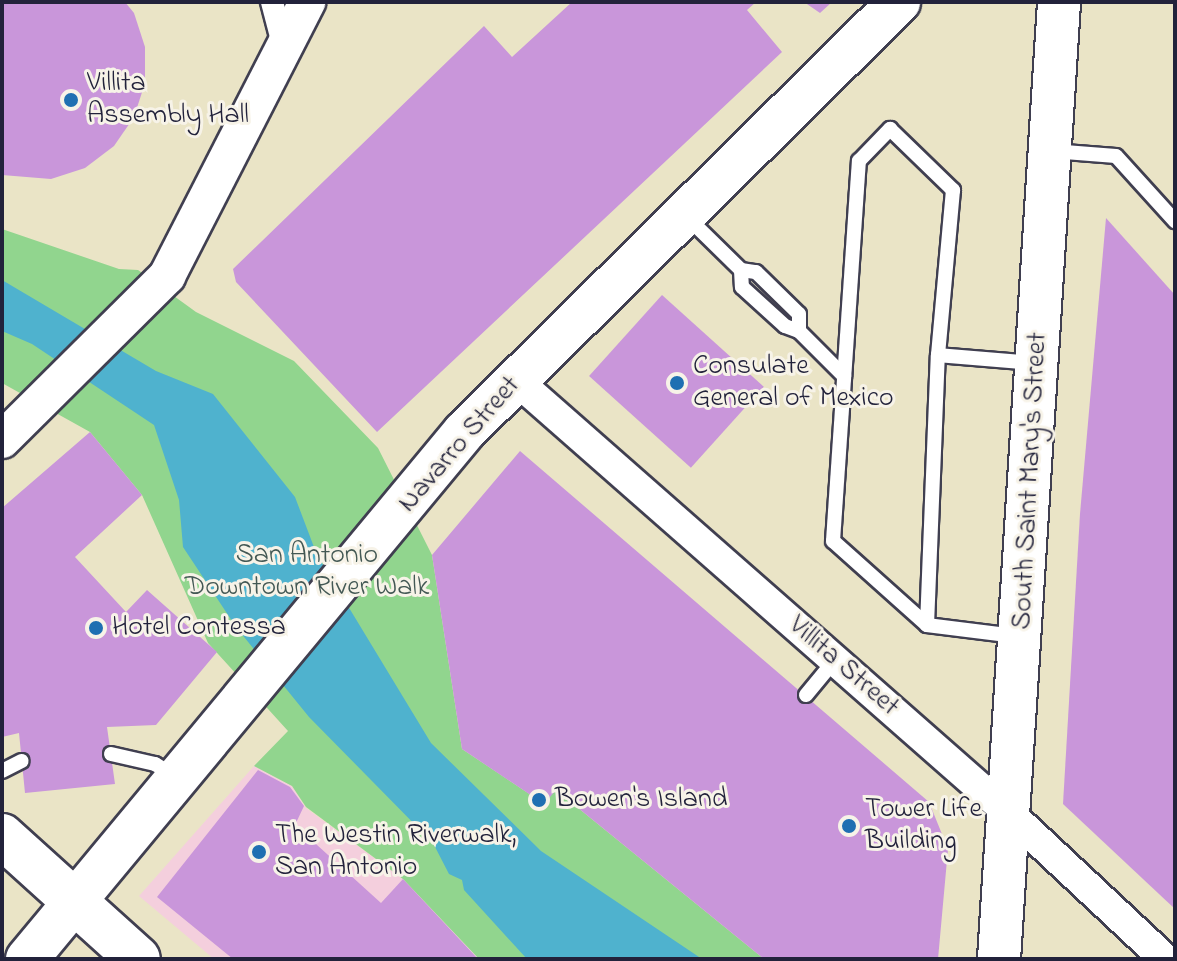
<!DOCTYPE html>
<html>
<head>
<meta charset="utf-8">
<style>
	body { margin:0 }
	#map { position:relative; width:1177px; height:961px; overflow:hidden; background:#eae4c6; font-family:"Indie Flower",sans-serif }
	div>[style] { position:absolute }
	.built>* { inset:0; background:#f4cfdd }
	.green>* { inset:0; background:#91d58e }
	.water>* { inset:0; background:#4fb2ce }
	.building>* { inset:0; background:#c996da; transform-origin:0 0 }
	.roads { filter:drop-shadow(2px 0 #403f50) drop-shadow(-2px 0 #403f50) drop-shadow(0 2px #403f50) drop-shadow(0 -2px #403f50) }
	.service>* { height:14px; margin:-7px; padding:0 7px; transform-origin:7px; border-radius:7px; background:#fff }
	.pedestrian>* { height:22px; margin:-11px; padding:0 11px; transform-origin:11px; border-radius:11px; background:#fff }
	.minor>* { height:30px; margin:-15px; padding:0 15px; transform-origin:15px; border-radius:15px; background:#fff }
	.tertiary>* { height:36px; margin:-18px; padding:0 18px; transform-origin:18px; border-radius:18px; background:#fff }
	.secondary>* { height:42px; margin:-21px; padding:0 21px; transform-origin:21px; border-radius:21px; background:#fff }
	.primary>* { height:44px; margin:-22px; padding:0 22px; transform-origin:22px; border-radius:22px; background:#fff }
	.dots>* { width:22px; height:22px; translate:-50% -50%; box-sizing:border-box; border:4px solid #f7f3e8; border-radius:50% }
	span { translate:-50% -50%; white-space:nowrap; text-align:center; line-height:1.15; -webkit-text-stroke:6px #f7f3e8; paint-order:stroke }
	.poi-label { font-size:28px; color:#22223b }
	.left { translate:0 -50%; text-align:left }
	.street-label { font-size:28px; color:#22223b }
	.park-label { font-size:28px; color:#435854 }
	.frame { position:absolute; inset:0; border:4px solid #22223b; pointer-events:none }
</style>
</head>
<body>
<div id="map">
	<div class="built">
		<div style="clip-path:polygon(254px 766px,292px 786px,306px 808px,403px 879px,479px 959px,214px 959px,139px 896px)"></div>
	</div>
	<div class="green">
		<div style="clip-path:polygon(2px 229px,119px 269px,138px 270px,196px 312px,294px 361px,378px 448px,432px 555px,462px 749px,543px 803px,556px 790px,764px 959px,479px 959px,403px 879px,306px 807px,292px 786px,254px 766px,288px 731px,208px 643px,142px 495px,90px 432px,2px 383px)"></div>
	</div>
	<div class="water">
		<div style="clip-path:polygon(2px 280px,156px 371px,213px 394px,295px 497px,317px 555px,431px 743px,541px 851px,702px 959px,527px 959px,464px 890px,462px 880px,449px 874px,433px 843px,309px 717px,236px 627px,183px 547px,179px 500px,154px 425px,32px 344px,2px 331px)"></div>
	</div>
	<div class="building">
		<div style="clip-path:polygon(2px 2px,125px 2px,134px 13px,145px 47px,145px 83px,134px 117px,114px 146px,85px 168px,51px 179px,2px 175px)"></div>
		<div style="clip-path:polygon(572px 2px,756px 2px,747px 10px,782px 52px,377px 432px,236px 282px,233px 269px,484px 26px,512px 57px)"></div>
		<div style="clip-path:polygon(804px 2px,832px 2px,820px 13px)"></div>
		<div style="clip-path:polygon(1106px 218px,1175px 295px,1175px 909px,1063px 804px,1080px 514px)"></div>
		<div style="left:662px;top:295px;width:137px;height:109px;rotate:42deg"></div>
		<div style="clip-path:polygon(90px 432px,142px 495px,75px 557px,126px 612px,147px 590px,217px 652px,156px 725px,107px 727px,115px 784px,25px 793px,19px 733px,2px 737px,2px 508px)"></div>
		<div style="clip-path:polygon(520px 451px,929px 802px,948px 849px,938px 959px,764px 959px,556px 790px,544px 804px,462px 749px,432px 555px)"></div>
		<div style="clip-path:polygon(258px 770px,290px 787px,304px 806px,295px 825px,381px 903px,403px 879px,478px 959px,233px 959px,157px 897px)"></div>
	</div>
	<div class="roads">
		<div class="service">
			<div style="left:1052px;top:151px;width:64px;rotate:4.5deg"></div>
			<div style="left:1116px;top:156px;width:88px;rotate:47.8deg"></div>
			<div style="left:688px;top:218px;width:74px;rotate:44.5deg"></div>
			<div style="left:741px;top:270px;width:17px;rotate:87deg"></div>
			<div style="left:742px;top:287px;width:58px;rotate:42.2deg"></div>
			<div style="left:785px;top:326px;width:15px;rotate:20deg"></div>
			<div style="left:799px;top:331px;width:64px;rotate:45deg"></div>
			<div style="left:741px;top:270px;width:15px;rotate:8deg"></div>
			<div style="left:756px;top:272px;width:60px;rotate:44.3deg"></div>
			<div style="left:799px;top:314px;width:17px;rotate:90deg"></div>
			<div style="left:927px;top:625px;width:126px;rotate:-138.2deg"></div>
			<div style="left:833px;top:541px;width:381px;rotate:-86.1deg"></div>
			<div style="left:859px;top:161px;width:45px;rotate:-45.9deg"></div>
			<div style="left:890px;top:129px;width:88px;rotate:44.1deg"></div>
			<div style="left:953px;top:190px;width:166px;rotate:95.2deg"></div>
			<div style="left:1015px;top:636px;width:89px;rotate:-172.9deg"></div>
			<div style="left:927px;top:625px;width:270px;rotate:-87.7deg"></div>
			<div style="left:938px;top:355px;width:95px;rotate:4.8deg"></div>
			<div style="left:806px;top:695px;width:45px;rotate:-50.4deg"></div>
			<div style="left:111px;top:754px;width:45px;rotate:12.8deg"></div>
			<div style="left:155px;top:764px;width:22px;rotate:32deg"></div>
			<div style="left:2px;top:771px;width:22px;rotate:-27deg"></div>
		</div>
		<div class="pedestrian">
			<div style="left:272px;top:2px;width:48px;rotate:75.4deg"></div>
		</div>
		<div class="minor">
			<div style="left:516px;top:380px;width:659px;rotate:41.31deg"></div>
			<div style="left:1011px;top:815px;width:211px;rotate:43.1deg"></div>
		</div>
		<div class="tertiary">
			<div style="left:2px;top:440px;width:233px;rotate:-44.8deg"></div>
			<div style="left:167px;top:276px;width:308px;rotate:-62.9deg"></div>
		</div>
		<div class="secondary">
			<div style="left:27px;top:959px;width:685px;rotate:-50.33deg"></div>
			<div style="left:464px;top:432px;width:612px;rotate:-44.67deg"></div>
			<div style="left:999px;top:959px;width:959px;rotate:-86.41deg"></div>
		</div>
		<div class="primary">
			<div style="left:2px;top:836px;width:183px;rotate:42.1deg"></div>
		</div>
	</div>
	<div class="dots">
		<div style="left:71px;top:100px;background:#1f6fb2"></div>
		<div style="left:677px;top:383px;background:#1f6fb2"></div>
		<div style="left:96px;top:628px;background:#1f6fb2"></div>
		<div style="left:539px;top:800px;background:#1f6fb2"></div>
		<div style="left:849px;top:826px;background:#1f6fb2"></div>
		<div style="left:259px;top:852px;background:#1f6fb2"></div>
	</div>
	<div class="poi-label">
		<span class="left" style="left:87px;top:100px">Villita<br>Assembly Hall</span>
		<span class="left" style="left:693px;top:383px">Consulate<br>General of Mexico</span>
		<span class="left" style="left:112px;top:628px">Hotel Contessa</span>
		<span class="left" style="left:555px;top:800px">Bowen's Island</span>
		<span class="left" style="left:865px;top:826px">Tower Life<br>Building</span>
		<span class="left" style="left:275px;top:852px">The Westin Riverwalk,<br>San Antonio</span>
	</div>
	<div class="street-label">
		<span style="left:460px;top:445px;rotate:-49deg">Navarro Street</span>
		<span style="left:1031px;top:481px;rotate:-87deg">South Saint Mary's Street</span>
		<span style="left:843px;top:667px;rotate:41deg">Villita Street</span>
	</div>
	<div class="park-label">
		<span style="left:307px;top:572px">San Antonio<br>Downtown River Walk</span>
	</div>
	<div class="frame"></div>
</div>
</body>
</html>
